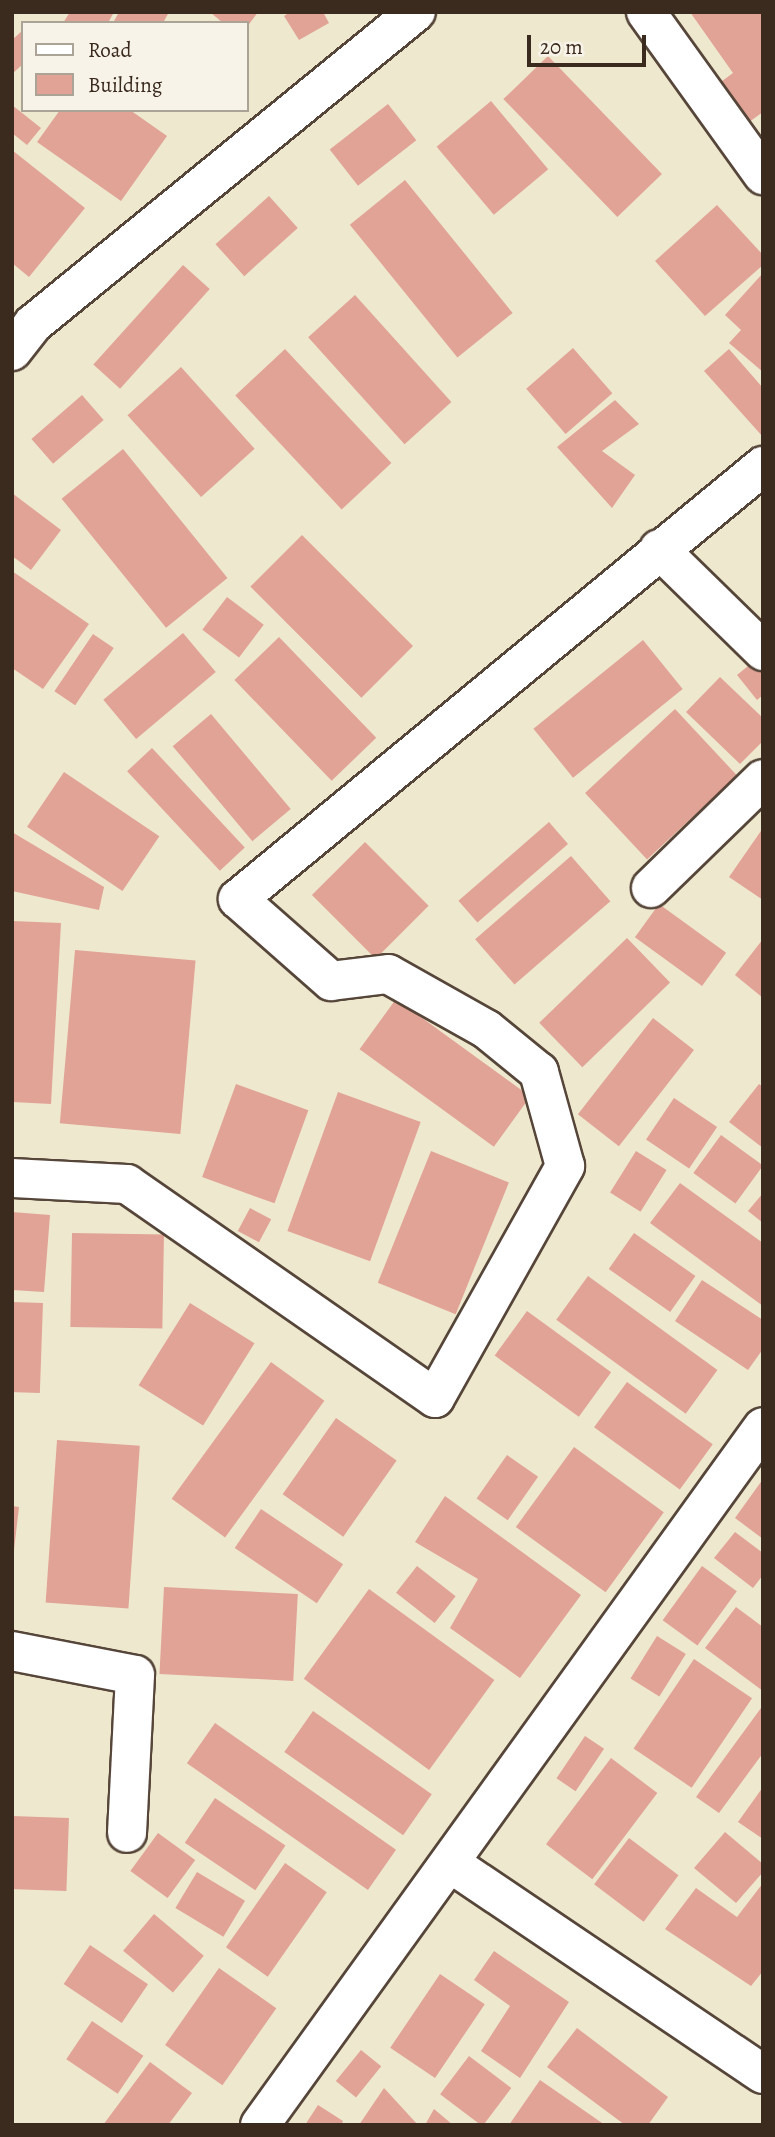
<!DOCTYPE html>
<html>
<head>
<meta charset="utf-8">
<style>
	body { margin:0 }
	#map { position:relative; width:775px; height:2137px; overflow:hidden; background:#eee8cf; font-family:Alegreya,serif }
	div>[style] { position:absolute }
	.building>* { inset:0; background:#e1a396; transform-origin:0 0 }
	.roads { filter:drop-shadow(2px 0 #564639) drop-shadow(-2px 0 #564639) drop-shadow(0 2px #564639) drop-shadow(0 -2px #564639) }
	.street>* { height:38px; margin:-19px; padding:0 19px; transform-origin:19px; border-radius:19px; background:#fff }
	span { translate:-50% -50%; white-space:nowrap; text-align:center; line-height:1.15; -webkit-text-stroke:6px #f7f3e8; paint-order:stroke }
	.frame { position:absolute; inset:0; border:14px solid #3b2a1e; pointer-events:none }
	.legend { position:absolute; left:21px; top:21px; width:228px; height:91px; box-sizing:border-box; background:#f7f3e8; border:2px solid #aca397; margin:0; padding:9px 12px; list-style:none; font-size:21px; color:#3b2a1e }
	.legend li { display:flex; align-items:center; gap:14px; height:35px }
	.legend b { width:35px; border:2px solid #aca397 }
	.scale { position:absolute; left:527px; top:35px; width:119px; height:32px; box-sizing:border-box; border:4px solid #3b2a1e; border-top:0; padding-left:9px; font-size:21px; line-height:24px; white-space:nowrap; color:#3b2a1e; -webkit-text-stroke:5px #f7f3e8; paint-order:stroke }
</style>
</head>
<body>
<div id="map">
	<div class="building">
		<div style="clip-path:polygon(70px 12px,114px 12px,108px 23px,63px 23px)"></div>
		<div style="clip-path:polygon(119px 12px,169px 12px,163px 23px,113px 23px)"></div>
		<div style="clip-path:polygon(210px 12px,258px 12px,247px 27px,247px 23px,223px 23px)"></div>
		<div style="clip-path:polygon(290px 12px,323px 12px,329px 23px,299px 40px,284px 16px)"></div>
		<div style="clip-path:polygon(690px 12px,763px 12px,763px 112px,742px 127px,714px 87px,733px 73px)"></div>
		<div style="clip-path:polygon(23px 30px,23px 64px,12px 74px,12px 40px)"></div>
		<div style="left:548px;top:56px;width:164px;height:62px;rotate:46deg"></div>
		<div style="left:491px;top:101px;width:89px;height:71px;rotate:50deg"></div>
		<div style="left:388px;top:104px;width:46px;height:74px;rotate:52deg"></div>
		<div style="clip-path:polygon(12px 105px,41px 128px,27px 145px,12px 133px)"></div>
		<div style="clip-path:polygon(60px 110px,130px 110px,167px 136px,121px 201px,37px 142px)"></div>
		<div style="clip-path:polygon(12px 150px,85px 208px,29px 277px,12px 263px)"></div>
		<div style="left:405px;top:180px;width:171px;height:71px;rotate:51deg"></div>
		<div style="left:269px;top:196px;width:43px;height:72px;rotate:48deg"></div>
		<div style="clip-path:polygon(717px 205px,763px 255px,763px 265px,705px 316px,655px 261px)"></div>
		<div style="left:183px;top:265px;width:36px;height:134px;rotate:42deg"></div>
		<div style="clip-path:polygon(763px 273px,763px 372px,729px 343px,741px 330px,725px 315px)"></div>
		<div style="left:355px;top:295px;width:144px;height:63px;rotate:48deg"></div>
		<div style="left:573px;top:348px;width:60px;height:62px;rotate:49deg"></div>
		<div style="left:285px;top:349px;width:156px;height:68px;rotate:47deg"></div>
		<div style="clip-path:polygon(729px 349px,763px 388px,763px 437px,704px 371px)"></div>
		<div style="left:181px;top:367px;width:110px;height:72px;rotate:48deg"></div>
		<div style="left:82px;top:395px;width:33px;height:67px;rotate:49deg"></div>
		<div style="clip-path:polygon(615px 400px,639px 424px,602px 451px,635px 475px,612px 508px,557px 447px)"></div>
		<div style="left:123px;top:449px;width:166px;height:79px;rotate:51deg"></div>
		<div style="clip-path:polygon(12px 493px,61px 530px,31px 570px,12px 556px)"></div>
		<div style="left:302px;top:535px;width:157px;height:73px;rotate:45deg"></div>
		<div style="clip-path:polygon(12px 571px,89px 624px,43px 689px,12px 668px)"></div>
		<div style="left:227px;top:597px;width:46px;height:41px;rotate:37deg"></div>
		<div style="left:183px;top:633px;width:51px;height:104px;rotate:50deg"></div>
		<div style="left:93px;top:634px;width:25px;height:69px;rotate:34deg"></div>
		<div style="left:279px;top:637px;width:140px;height:62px;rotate:46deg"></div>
		<div style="left:643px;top:640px;width:63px;height:141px;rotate:51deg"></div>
		<div style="clip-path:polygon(753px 662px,763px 674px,763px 695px,757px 700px,737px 675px)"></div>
		<div style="clip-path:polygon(720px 677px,763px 718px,763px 741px,740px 764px,686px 712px)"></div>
		<div style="left:675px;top:709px;width:91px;height:123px;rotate:47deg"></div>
		<div style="left:211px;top:714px;width:124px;height:50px;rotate:50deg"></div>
		<div style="left:152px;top:748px;width:136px;height:34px;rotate:47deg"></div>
		<div style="left:64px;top:772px;width:115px;height:66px;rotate:34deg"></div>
		<div style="left:549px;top:822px;width:29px;height:120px;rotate:49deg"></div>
		<div style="clip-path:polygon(763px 828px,763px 900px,729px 877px)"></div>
		<div style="clip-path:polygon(12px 832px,104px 887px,99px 910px,12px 891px)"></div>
		<div style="left:365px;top:842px;width:90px;height:75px;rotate:45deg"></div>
		<div style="left:571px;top:856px;width:60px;height:127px;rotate:49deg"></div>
		<div style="left:659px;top:904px;width:83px;height:41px;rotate:36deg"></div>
		<div style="clip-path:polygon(12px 921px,61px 923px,51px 1104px,12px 1102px)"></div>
		<div style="left:627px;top:938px;width:62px;height:122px;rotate:46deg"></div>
		<div style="clip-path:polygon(763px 939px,763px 998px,735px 975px)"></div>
		<div style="left:75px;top:950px;width:121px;height:174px;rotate:5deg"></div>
		<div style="left:396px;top:999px;width:166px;height:62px;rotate:36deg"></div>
		<div style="left:653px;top:1018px;width:52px;height:122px;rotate:38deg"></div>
		<div style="left:236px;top:1084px;width:77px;height:99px;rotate:20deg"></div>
		<div style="clip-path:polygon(759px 1084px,763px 1087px,763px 1148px,729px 1122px)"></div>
		<div style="left:338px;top:1092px;width:88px;height:148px;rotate:20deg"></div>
		<div style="left:674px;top:1098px;width:52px;height:50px;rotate:34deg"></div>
		<div style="left:721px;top:1135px;width:52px;height:47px;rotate:36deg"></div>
		<div style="left:431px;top:1151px;width:84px;height:142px;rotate:22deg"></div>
		<div style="left:636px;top:1151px;width:36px;height:49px;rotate:32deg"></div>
		<div style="clip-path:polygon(680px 1183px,763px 1243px,763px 1306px,650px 1223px)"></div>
		<div style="clip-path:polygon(763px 1193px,763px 1223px,748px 1211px)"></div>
		<div style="left:250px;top:1208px;width:24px;height:26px;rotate:28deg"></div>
		<div style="clip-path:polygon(12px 1212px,50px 1215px,44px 1292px,12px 1290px)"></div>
		<div style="left:72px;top:1233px;width:92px;height:94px;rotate:1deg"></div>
		<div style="left:634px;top:1233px;width:75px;height:44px;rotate:35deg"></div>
		<div style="left:588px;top:1276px;width:160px;height:54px;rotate:36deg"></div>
		<div style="clip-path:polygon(702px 1280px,763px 1320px,763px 1349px,748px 1370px,675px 1321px)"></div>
		<div style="left:12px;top:1302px;width:31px;height:90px;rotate:2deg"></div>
		<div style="left:190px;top:1303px;width:76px;height:97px;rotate:32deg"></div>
		<div style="left:527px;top:1311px;width:104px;height:55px;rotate:36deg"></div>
		<div style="left:271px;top:1362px;width:66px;height:169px;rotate:36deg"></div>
		<div style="left:627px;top:1382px;width:106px;height:56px;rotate:36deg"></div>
		<div style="left:336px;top:1418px;width:74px;height:93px;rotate:35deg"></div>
		<div style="left:57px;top:1440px;width:83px;height:163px;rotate:4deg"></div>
		<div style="left:574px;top:1447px;width:111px;height:99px;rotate:36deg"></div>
		<div style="left:507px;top:1455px;width:38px;height:53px;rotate:35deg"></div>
		<div style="clip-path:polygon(763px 1479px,763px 1539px,735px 1518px)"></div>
		<div style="clip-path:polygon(445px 1496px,581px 1595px,520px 1678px,450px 1628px,478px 1579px,415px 1542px)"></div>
		<div style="clip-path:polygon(12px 1506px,19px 1507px,14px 1550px,12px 1549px)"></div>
		<div style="left:261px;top:1509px;width:99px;height:47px;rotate:34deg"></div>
		<div style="clip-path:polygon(735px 1532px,763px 1553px,763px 1575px,753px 1588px,714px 1558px)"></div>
		<div style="left:417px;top:1566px;width:49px;height:34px;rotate:38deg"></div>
		<div style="left:702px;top:1566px;width:43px;height:67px;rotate:36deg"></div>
		<div style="left:164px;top:1587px;width:134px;height:87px;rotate:3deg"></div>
		<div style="left:369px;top:1589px;width:155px;height:111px;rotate:36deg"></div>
		<div style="clip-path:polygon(736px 1607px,763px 1627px,763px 1691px,705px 1648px)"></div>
		<div style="left:657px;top:1636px;width:34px;height:50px;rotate:32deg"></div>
		<div style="left:694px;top:1659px;width:70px;height:108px;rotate:34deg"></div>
		<div style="clip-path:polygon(761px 1708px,763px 1753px,719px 1813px,696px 1797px)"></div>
		<div style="left:313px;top:1711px;width:145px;height:50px;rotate:35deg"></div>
		<div style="left:215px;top:1723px;width:221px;height:49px;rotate:35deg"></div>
		<div style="left:585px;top:1736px;width:23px;height:51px;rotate:34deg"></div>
		<div style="left:611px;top:1758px;width:58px;height:108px;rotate:37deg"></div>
		<div style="clip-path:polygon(763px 1787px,763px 1839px,738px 1822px)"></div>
		<div style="left:215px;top:1798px;width:85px;height:54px;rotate:34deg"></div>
		<div style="left:12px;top:1816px;width:57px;height:73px;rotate:2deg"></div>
		<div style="clip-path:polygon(725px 1832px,763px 1864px,763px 1872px,736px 1903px,694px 1868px)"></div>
		<div style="left:158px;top:1833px;width:46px;height:47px;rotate:36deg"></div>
		<div style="left:629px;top:1838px;width:62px;height:58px;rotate:37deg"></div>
		<div style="left:285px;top:1863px;width:51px;height:103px;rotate:35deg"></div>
		<div style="left:197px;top:1872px;width:56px;height:42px;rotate:31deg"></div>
		<div style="clip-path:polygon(763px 1883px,763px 1971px,751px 1986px,665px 1929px,696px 1888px,737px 1917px)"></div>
		<div style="left:154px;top:1914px;width:65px;height:48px;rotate:40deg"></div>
		<div style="left:90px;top:1945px;width:70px;height:47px;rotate:34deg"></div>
		<div style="clip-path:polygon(494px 1951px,569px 2002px,520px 2078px,481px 2051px,510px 2006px,474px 1980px)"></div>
		<div style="left:219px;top:1968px;width:70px;height:94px;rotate:35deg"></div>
		<div style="left:440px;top:1974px;width:54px;height:89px;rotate:34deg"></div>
		<div style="left:92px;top:2021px;width:62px;height:46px;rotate:34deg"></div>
		<div style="clip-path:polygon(577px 2028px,668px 2097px,648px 2125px,625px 2125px,547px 2067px)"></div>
		<div style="left:361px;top:2050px;width:26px;height:40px;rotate:39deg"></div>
		<div style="left:469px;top:2056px;width:53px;height:48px;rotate:37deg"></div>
		<div style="clip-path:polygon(150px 2062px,192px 2093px,168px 2125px,103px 2125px)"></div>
		<div style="clip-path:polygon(540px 2080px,605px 2125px,509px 2125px)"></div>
		<div style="clip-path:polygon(384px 2088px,418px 2125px,359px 2125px)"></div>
		<div style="clip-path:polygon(318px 2105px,343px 2121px,341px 2125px,305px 2125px)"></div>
		<div style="clip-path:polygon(434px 2109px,453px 2125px,425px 2125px)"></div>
	</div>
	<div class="roads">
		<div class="street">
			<div style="left:646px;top:12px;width:201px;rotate:54.3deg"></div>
			<div style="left:12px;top:351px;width:34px;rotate:-52deg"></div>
			<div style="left:33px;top:324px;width:494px;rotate:-39.2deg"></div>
			<div style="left:659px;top:549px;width:146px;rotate:44.4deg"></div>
			<div style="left:651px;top:888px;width:156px;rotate:-44.2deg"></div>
			<div style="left:12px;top:1178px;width:115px;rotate:3deg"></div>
			<div style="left:127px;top:1184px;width:375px;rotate:34.8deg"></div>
			<div style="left:435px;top:1398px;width:266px;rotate:-60.7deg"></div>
			<div style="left:565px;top:1166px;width:98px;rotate:-105.5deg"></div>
			<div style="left:539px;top:1072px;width:68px;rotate:-140.9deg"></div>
			<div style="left:486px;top:1029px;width:112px;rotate:-150.7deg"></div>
			<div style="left:388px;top:974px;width:57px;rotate:173deg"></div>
			<div style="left:331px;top:981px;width:124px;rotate:-138.6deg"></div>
			<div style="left:238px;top:899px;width:681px;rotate:-39.51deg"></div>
			<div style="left:12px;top:1651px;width:125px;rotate:11deg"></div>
			<div style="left:135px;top:1675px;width:158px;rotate:92.9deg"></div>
			<div style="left:450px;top:1863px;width:377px;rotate:34deg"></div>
			<div style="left:260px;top:2125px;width:860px;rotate:-54.22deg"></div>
		</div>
	</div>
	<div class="frame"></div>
	<ul class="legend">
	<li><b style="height:9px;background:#fff"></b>Road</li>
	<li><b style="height:19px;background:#e1a396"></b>Building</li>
	</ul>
	<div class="scale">20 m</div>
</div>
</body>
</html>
